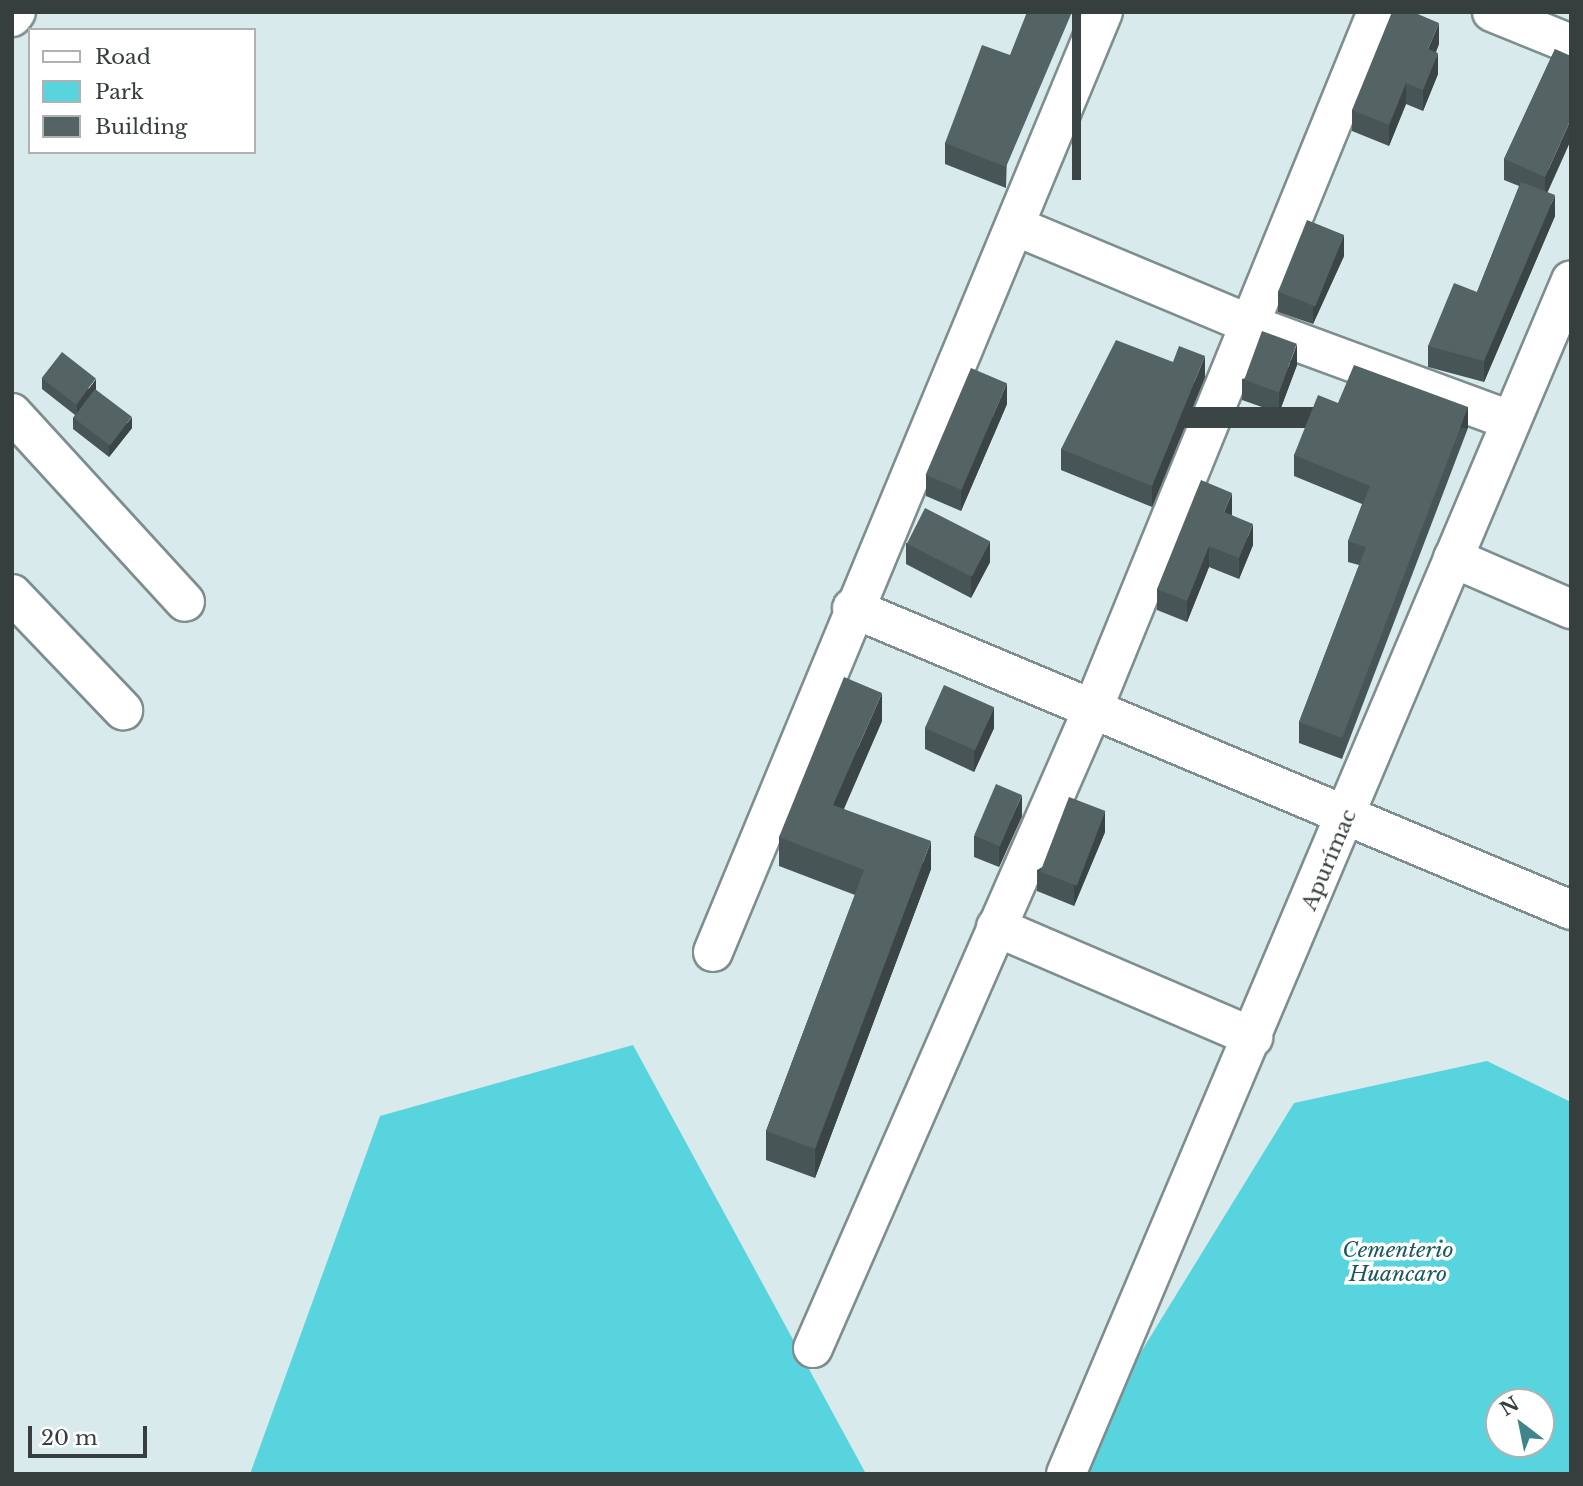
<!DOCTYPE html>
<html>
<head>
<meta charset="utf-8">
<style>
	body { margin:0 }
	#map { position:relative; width:1583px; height:1486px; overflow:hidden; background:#d9eaec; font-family:"Libre Baskerville",serif }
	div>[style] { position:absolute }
	.green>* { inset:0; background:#58d4de }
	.roads { filter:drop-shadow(2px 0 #7e8e90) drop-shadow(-2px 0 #7e8e90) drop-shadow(0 2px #7e8e90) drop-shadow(0 -2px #7e8e90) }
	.minor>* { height:38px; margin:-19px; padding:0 19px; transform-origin:19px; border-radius:19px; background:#fff }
	.wall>* { inset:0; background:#485556 }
	.shaded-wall>* { inset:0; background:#3b4546; transform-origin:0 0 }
	.building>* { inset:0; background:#546364; transform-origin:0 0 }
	span { translate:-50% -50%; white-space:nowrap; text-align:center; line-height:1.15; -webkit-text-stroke:7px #fff; paint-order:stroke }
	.street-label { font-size:21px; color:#373e3e }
	.park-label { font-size:21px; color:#1b585d; font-style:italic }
	.frame { position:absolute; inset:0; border:14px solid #373e3e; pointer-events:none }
	.legend { position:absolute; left:28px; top:28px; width:228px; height:126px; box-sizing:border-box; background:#fff; border:2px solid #afb2b2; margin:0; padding:9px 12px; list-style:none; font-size:21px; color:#373e3e }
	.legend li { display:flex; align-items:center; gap:14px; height:35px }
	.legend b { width:35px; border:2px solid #afb2b2 }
	.north { position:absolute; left:1485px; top:1388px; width:70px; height:70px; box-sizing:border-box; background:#fff; border:2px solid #afb2b2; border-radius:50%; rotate:328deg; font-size:19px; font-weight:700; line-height:28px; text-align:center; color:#373e3e }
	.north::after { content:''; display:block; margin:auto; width:24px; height:32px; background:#3e868c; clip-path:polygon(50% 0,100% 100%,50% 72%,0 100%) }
	.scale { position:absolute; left:28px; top:1426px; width:119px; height:32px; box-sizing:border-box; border:4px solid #373e3e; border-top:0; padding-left:9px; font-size:21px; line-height:24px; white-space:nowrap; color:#373e3e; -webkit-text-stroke:5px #fff; paint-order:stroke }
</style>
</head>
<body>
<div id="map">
	<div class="green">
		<div style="clip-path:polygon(633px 1045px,866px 1474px,250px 1474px,380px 1116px)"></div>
		<div style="clip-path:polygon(evenodd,1487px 1061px,1571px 1102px,1571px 1474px,1066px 1474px,1294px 1103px,1487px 1061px,1499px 1402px,1541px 1402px,1541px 1444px,1499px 1444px,1499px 1402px)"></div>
	</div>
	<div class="roads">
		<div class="minor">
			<div style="left:1492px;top:12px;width:85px;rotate:22.1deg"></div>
			<div style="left:12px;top:17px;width:6px;rotate:-51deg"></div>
			<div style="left:1015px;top:226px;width:259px;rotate:22.7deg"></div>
			<div style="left:1254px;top:326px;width:273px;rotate:20.2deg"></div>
			<div style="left:12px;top:413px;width:256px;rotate:47.5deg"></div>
			<div style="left:1453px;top:558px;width:129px;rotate:23.4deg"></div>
			<div style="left:12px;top:594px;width:161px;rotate:46.3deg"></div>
			<div style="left:852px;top:608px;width:780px;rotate:22.78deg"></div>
			<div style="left:996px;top:927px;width:280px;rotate:23.2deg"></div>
			<div style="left:713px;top:952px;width:1018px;rotate:-67.47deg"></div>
			<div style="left:813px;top:1348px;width:701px;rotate:-66.36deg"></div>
			<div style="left:1094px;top:706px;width:749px;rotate:-67.82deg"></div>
			<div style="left:1066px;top:1474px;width:1296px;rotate:-67.07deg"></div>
		</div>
	</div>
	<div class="wall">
		<div style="clip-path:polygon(1439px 44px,1436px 52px,1438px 74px,1423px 111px,1406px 104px,1389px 146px,1352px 131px,1352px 110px)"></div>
		<div style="clip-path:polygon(1555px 49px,1547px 192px,1555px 216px,1484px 382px,1428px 367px,1428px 346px,1477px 292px,1519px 186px,1504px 180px,1504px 159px)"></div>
		<div style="clip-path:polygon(1010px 55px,1006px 188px,945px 164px,945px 143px)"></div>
		<div style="clip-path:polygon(1344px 256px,1313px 324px,1278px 312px,1278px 291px)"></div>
		<div style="clip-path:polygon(1297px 365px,1279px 413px,1242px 400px,1242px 379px)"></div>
		<div style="clip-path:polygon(1205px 377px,1152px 507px,1061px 470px,1061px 449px)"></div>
		<div style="clip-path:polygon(42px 378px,96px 390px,132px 428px,109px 457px,73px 429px,73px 418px,75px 415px,42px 389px)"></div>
		<div style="clip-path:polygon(1338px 403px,1468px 428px,1342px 759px,1299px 743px,1299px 722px,1359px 565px,1348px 562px,1348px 541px,1362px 504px,1294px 476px,1294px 455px)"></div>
		<div style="clip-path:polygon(1007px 404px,961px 511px,926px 496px,926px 475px)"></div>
		<div style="clip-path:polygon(1232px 514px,1232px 515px,1253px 545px,1239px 579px,1209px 567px,1187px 622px,1157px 610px,1157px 589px)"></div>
		<div style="clip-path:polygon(906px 543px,990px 562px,971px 598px,906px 564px)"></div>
		<div style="clip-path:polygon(882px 721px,844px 809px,931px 869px,815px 1178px,766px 1160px,766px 1131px,855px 895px,779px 866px,779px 837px)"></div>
		<div style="clip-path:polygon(925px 728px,994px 728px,974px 772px,925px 749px)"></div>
		<div style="clip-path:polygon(1022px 816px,999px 867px,974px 857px,974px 836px)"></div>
		<div style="clip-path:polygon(1105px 832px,1074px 906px,1037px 891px,1037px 870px)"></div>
	</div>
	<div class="shaded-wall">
		<div style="left:1072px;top:12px;width:9px;height:168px"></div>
		<div style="clip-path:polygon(1439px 23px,1439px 44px,1428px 70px,1428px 49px)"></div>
		<div style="clip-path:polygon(1438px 53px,1438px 74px,1423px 111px,1423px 90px)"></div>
		<div style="clip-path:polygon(1406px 83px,1406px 104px,1389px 146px,1389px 125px)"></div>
		<div style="clip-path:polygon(1571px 119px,1571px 140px,1545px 198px,1545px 177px)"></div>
		<div style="clip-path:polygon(1555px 195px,1555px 216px,1484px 382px,1484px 361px)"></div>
		<div style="clip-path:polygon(1344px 235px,1344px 256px,1313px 324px,1313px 303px)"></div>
		<div style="clip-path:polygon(1297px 344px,1297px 365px,1279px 413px,1279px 392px)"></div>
		<div style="clip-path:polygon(1205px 356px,1205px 377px,1152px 507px,1152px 486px)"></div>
		<div style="clip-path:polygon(96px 379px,96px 390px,77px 415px,77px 405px)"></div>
		<div style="clip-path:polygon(1007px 383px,1007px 404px,961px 511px,961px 490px)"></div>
		<div style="left:1468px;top:407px;width:21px;height:354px;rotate:90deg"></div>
		<div style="clip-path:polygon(132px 417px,132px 428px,109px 457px,109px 446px)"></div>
		<div style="clip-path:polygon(1232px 493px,1232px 514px,1224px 533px,1224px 512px)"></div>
		<div style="clip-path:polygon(1253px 524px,1253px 545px,1239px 579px,1239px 558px)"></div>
		<div style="clip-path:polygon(990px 541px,990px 562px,971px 598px,971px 576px)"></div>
		<div style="clip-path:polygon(1209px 546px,1209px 567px,1187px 622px,1187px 601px)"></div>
		<div style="clip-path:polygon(882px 693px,882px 721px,833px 833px,833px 805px)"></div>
		<div style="clip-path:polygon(994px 707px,994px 728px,974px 772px,974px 751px)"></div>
		<div style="clip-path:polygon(1022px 795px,1022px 816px,999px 867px,999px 846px)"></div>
		<div style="clip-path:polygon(1105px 811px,1105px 832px,1074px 906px,1074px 885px)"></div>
		<div style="clip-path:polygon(931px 841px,931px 869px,815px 1178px,815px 1149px)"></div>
	</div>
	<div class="building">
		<div style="clip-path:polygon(1027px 12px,1072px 12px,1006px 167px,945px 143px,982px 45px,1010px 55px)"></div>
		<div style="clip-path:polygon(1392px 12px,1413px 12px,1439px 23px,1428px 49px,1438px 53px,1423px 90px,1406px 83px,1389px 125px,1352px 110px)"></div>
		<div style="clip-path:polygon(1555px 49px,1571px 56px,1571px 119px,1545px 177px,1504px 159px)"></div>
		<div style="clip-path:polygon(1521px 182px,1555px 195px,1484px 361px,1428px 346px,1454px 283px,1477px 292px)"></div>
		<div style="left:1307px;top:220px;width:40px;height:77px;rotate:22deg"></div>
		<div style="left:1262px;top:331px;width:37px;height:52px;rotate:20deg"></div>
		<div style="clip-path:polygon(1116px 340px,1173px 362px,1179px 346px,1205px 356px,1152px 486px,1061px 449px)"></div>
		<div style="left:62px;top:352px;width:43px;height:33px;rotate:38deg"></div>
		<div style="clip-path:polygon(1354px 365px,1468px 407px,1342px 738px,1299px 722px,1366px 547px,1348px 541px,1370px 486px,1294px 455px,1318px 395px,1338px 403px)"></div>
		<div style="left:971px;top:368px;width:39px;height:116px;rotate:23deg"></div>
		<div style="left:95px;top:389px;width:46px;height:36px;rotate:37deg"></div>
		<div style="clip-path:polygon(1201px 480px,1232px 493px,1224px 512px,1253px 524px,1239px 558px,1209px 546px,1187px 601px,1157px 589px)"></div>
		<div style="left:925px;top:508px;width:73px;height:40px;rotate:27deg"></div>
		<div style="clip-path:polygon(844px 677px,882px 693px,833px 805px,931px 841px,815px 1149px,766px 1131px,864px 870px,779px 837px)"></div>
		<div style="left:944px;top:685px;width:55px;height:47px;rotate:24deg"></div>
		<div style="left:996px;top:784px;width:28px;height:56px;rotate:23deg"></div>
		<div style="left:1069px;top:797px;width:39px;height:80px;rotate:21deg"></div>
	</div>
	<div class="street-label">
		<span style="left:1329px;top:860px;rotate:-67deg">Apurímac</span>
	</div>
	<div class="park-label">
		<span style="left:1398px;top:1262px">Cementerio<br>Huancaro</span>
	</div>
	<div class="frame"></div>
	<ul class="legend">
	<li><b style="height:9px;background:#fff"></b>Road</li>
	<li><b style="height:19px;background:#58d4de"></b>Park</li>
	<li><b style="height:19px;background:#546364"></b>Building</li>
	</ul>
	<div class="north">N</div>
	<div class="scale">20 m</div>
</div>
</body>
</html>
